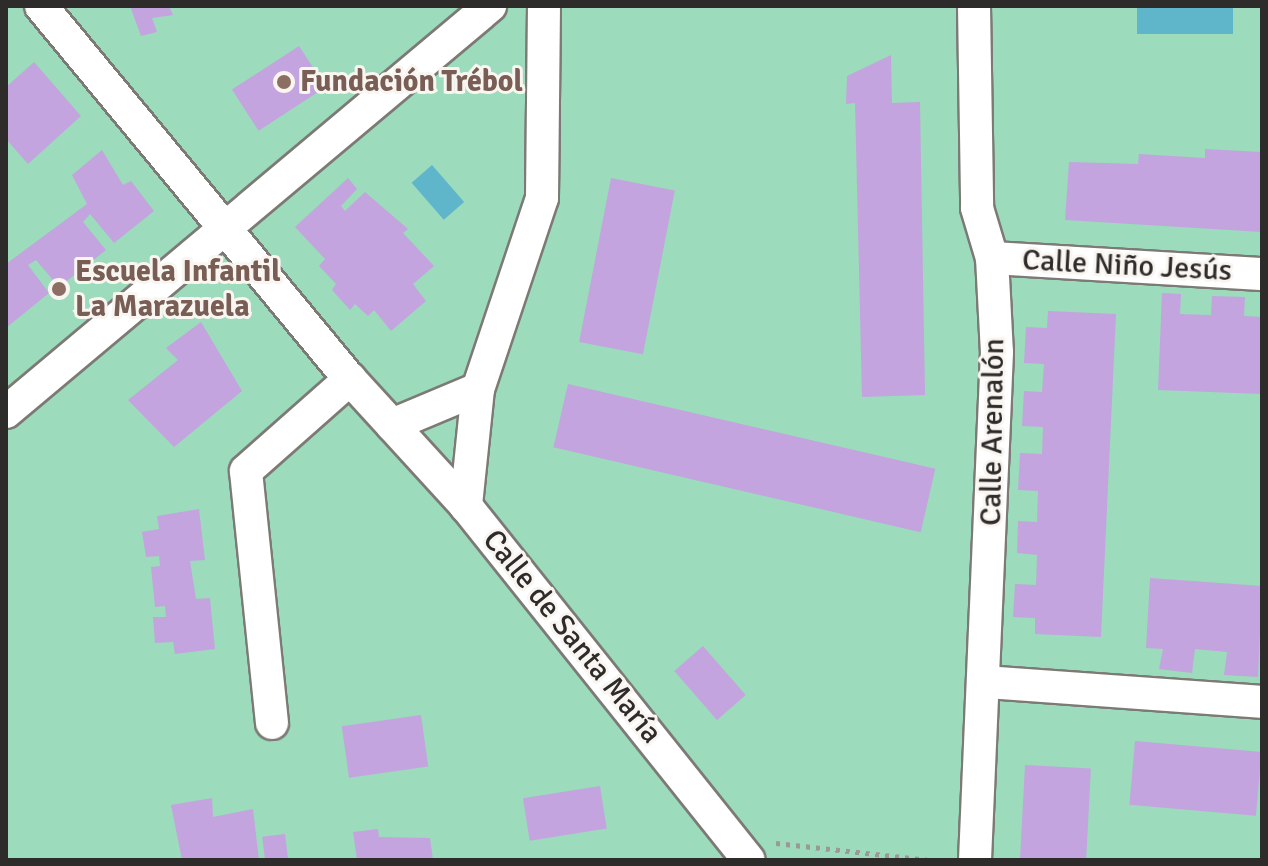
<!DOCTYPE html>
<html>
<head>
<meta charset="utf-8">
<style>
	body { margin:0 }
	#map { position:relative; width:1268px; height:866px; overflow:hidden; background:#ece8e3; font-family:Signika,sans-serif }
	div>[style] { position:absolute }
	.green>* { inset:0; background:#9cdbbc; transform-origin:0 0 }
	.water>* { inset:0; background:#5fb6cb; transform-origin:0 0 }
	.building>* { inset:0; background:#c3a4de; transform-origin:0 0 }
	.path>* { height:5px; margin-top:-2.5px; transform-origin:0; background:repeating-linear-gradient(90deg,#9b9895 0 4px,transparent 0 10px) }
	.roads { filter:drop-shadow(2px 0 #7d7a76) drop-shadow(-2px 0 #7d7a76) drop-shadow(0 2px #7d7a76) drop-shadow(0 -2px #7d7a76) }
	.street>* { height:32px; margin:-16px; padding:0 16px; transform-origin:16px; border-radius:16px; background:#fff }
	.dots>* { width:22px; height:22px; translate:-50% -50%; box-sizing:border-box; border:4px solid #f9f5f1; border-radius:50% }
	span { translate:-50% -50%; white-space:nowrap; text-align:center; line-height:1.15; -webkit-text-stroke:6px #f9f5f1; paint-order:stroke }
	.education-label { font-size:30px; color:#785e54; font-weight:700 }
	.left { translate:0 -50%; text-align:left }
	.street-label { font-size:30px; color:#2e2c2b }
	.frame { position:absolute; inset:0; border:8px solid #2e2c2b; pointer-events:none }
</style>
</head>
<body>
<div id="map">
	<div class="green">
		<div style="left:6px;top:6px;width:1256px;height:854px"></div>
	</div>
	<div class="water">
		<div style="left:1137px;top:6px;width:96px;height:28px"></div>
		<div style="left:432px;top:165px;width:49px;height:27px;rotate:49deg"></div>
	</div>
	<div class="building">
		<div style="clip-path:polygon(130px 6px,169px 6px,173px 15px,152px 18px,157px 32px,141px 36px)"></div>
		<div style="left:299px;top:46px;width:49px;height:80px;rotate:57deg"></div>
		<div style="clip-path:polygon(891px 55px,892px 103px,920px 102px,925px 395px,862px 397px,855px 103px,846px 104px,847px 76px)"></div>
		<div style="clip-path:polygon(34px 62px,81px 116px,28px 164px,6px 139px,6px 87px)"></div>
		<div style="clip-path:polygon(1205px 149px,1262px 152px,1262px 232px,1065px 220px,1069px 162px,1138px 164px,1139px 154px,1205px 158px)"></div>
		<div style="clip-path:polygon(102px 150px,123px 185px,131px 181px,154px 211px,114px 243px,90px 214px,83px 222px,106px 250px,59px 287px,36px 260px,28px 265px,49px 293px,6px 328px,6px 264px,87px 204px,72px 175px)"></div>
		<div style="clip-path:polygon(348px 178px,357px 189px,341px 206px,345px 211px,365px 192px,408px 229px,403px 233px,434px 266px,413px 284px,426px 301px,391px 331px,374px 310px,368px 316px,355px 304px,350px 310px,332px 290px,336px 284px,319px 266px,325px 259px,295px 227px)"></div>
		<div style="left:611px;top:178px;width:65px;height:167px;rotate:11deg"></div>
		<div style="clip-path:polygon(1162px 293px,1181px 294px,1180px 314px,1211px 315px,1212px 296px,1245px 297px,1244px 316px,1262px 317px,1262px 394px,1158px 390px)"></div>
		<div style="clip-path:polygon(1048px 311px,1116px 314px,1101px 637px,1035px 634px,1035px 618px,1013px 617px,1015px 584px,1036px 585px,1037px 555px,1017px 553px,1018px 521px,1037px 522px,1038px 491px,1018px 490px,1020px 453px,1042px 454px,1043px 427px,1022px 426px,1024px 391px,1042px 392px,1044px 364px,1024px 363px,1026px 327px,1047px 328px)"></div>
		<div style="clip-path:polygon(201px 322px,242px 391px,174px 447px,128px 400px,178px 360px,166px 348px)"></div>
		<div style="left:568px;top:384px;width:377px;height:65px;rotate:13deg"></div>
		<div style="clip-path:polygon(199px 509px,205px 560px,190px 561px,196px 599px,210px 598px,215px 649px,175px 654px,173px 642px,155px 643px,153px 617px,166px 617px,165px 606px,155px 607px,151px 567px,160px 566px,159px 556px,146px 557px,142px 532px,159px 529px,157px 516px)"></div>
		<div style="clip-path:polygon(1150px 578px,1262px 586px,1258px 677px,1224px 675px,1227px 652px,1195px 649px,1192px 673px,1159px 669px,1163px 649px,1146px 648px)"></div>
		<div style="left:703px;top:646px;width:65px;height:38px;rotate:49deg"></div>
		<div style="left:421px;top:715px;width:52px;height:80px;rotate:82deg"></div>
		<div style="left:1135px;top:741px;width:127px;height:64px;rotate:5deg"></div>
		<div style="left:1025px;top:765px;width:66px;height:95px;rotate:3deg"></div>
		<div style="left:600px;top:786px;width:43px;height:78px;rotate:81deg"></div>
		<div style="clip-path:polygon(212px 798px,213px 817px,253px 809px,259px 860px,182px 860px,171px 805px)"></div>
		<div style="clip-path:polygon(378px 829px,379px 837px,430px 838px,433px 860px,357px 860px,353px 832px)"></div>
		<div style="left:285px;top:834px;width:25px;height:23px;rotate:83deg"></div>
	</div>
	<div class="path">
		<div style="left:776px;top:843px;width:154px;rotate:6.3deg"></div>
	</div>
	<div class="roads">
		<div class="street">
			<div style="left:41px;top:6px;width:484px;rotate:50.4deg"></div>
			<div style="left:350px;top:379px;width:172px;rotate:47.6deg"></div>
			<div style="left:544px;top:6px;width:192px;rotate:90.6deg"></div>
			<div style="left:542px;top:198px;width:201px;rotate:108.5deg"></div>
			<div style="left:478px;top:389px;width:118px;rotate:95.9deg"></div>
			<div style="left:466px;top:506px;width:453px;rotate:51.4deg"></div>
			<div style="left:974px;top:6px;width:202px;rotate:89.1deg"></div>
			<div style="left:977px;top:208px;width:52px;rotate:73.3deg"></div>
			<div style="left:992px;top:258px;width:94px;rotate:87deg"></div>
			<div style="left:997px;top:352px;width:508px;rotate:92.48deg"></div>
			<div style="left:992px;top:258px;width:270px;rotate:3.4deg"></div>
			<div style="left:6px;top:412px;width:632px;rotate:-39.99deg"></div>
			<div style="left:392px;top:425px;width:93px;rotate:-22.7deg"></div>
			<div style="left:986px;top:682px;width:277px;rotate:4.1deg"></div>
			<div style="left:272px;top:723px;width:253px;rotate:-95.9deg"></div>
			<div style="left:246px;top:471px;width:139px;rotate:-41.5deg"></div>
		</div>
	</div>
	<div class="dots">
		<div style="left:284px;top:82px;background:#8d6e63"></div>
		<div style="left:59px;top:289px;background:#8d6e63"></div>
	</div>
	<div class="education-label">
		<span class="left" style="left:300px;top:82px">Fundación Trébol</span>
		<span class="left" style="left:75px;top:289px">Escuela Infantil<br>La Marazuela</span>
	</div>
	<div class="street-label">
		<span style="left:1127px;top:266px;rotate:3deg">Calle Niño Jesús</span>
		<span style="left:993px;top:432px;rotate:-89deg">Calle Arenalón</span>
		<span style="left:572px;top:637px;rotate:51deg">Calle de Santa María</span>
	</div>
	<div class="frame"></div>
</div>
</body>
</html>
